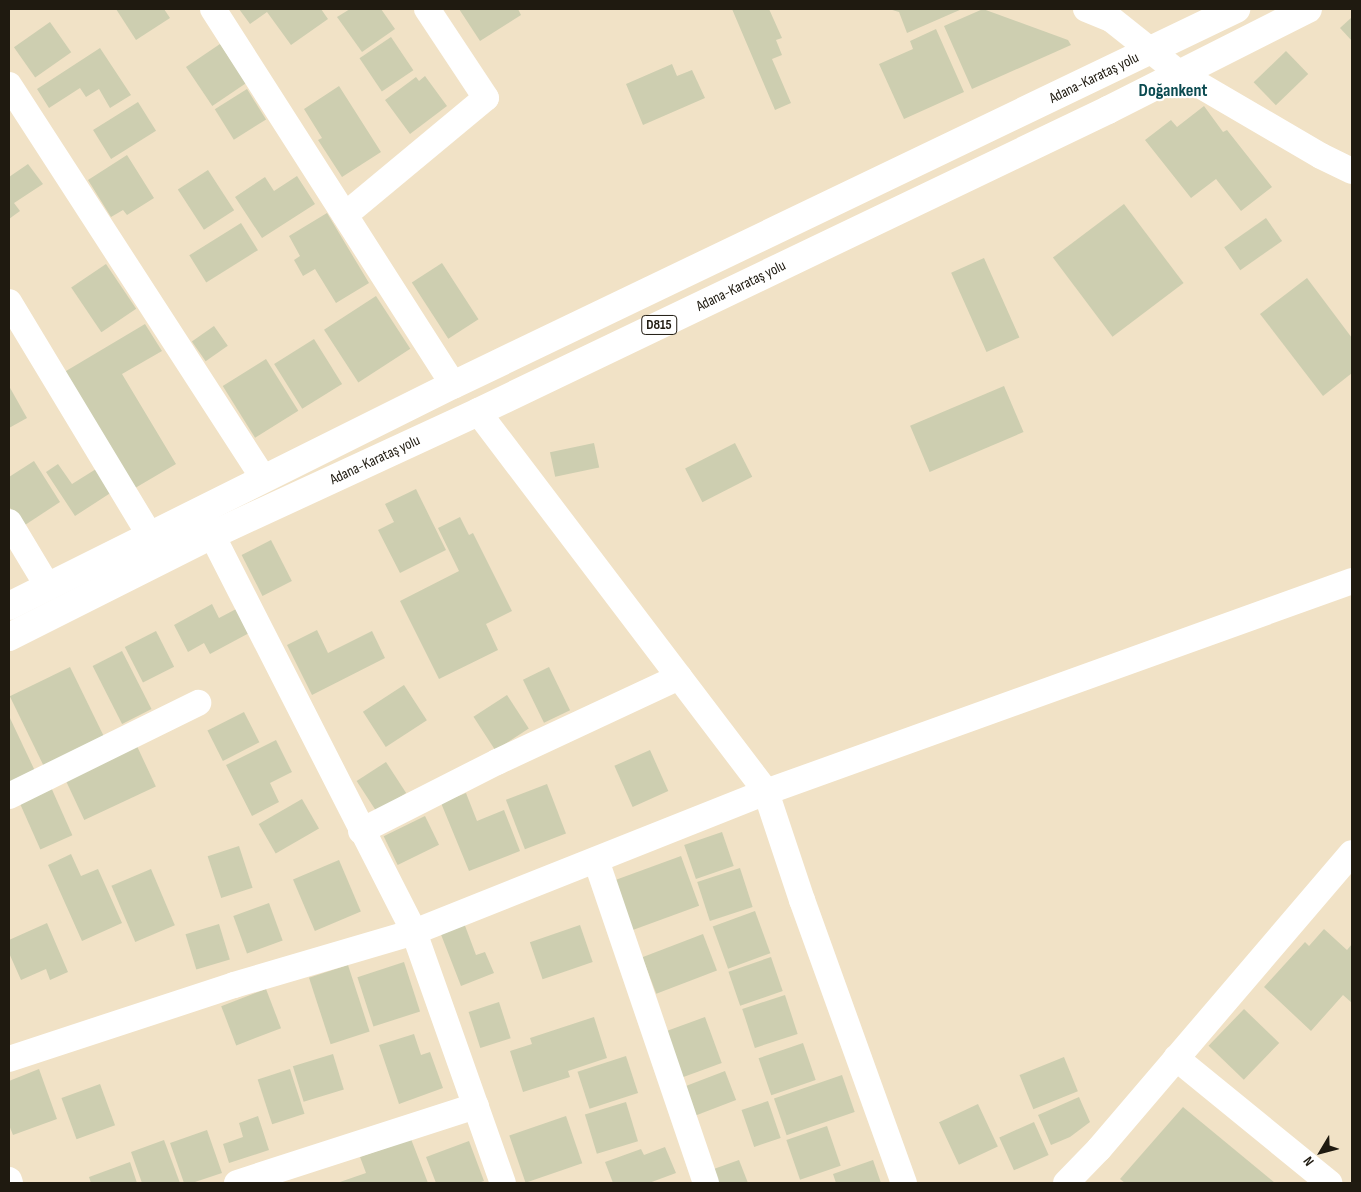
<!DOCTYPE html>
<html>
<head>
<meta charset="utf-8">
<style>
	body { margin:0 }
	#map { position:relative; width:1361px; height:1192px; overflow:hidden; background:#f1e2c6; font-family:"Sofia Sans Condensed",sans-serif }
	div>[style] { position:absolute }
	.building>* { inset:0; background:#cdceb0; transform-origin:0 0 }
	.minor>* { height:26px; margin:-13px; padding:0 13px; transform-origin:13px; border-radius:13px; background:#fff }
	.major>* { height:28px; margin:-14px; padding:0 14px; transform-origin:14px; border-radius:14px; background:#fff }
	span { translate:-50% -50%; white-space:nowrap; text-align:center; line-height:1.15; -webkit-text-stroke:4.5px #fff; paint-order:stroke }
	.shield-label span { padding:1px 4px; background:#fff; border:1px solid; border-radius:4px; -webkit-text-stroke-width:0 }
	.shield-label { font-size:14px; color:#1f1a10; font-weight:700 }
	.street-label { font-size:15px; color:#1f1a10 }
	.quarter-label { font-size:18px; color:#0a4a50; font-weight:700 }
	.frame { position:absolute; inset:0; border:10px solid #1f1a10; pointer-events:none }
	.north { position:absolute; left:1296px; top:1127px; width:50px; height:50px; -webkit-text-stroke:4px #fff; paint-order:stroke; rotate:233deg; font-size:14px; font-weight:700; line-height:20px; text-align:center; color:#1f1a10 }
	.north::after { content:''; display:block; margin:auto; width:18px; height:22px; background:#1f1a10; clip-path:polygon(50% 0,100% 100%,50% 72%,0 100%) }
</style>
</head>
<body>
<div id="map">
	<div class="building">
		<div style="clip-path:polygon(116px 9px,164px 9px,170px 18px,136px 40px)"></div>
		<div style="clip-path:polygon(239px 9px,321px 9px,328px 19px,291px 45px,267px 12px,250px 24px)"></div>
		<div style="clip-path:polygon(350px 9px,381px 9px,395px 29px,362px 52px,337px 17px)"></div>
		<div style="clip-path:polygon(459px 9px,518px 9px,521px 15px,480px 41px)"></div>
		<div style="clip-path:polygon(732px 9px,769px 9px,782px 38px,776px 40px,782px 55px,772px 59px,791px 103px,775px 110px)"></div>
		<div style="clip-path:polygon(889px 9px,962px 9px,907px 33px,899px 12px)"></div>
		<div style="clip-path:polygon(983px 9px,1068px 40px,1071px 45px,972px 89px,944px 26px)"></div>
		<div style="clip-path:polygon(1352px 17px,1352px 41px,1340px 28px)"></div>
		<div style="left:50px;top:22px;width:37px;height:44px;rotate:55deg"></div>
		<div style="clip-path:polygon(936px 29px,964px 92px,904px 119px,879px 64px,913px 49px,910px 41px)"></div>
		<div style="left:391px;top:37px;width:40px;height:38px;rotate:56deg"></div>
		<div style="left:220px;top:44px;width:47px;height:41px;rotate:56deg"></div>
		<div style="clip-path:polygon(100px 48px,131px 95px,110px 108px,99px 89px,86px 97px,80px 88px,49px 108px,37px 89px)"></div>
		<div style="left:1286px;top:51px;width:32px;height:45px;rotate:46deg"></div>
		<div style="clip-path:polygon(672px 64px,677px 76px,692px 70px,705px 98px,643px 125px,626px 84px)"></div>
		<div style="clip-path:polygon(425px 76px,447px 106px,410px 134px,385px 100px,416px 77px,419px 81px)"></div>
		<div style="clip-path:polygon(339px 86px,381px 152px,342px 177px,318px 140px,322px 138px,304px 109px)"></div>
		<div style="left:247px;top:89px;width:36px;height:38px;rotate:58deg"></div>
		<div style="left:138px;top:102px;width:34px;height:53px;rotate:58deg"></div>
		<div style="clip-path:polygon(1204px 106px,1223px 132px,1227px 130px,1272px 187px,1241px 211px,1216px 179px,1191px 198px,1145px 140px,1171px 120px,1177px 127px)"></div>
		<div style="clip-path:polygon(127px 155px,154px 198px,127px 215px,123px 210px,111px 217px,88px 180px)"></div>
		<div style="clip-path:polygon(28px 164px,43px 184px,14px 203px,20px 211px,9px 219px,9px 177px)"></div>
		<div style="left:208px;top:170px;width:48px;height:36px;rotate:57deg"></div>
		<div style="clip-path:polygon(297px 176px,315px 204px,262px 238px,235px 197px,265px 177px,274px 191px)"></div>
		<div style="left:1124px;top:204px;width:99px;height:89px;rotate:53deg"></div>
		<div style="clip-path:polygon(327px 213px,369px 283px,336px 303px,315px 269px,303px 276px,294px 260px,300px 256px,289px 236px)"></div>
		<div style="left:1266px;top:218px;width:28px;height:51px;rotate:55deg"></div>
		<div style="left:241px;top:223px;width:32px;height:61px;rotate:58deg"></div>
		<div style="left:984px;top:258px;width:87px;height:36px;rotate:66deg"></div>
		<div style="left:442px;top:263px;width:67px;height:36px;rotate:57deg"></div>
		<div style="left:106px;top:264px;width:54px;height:42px;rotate:56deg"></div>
		<div style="clip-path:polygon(1307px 278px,1352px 338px,1352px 373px,1323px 396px,1260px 314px)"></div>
		<div style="left:376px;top:296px;width:63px;height:62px;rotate:57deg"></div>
		<div style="clip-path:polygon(145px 324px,162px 351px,122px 374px,176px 464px,130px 491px,61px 374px)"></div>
		<div style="left:214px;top:326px;width:24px;height:27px;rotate:55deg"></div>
		<div style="left:314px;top:339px;width:53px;height:47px;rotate:58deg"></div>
		<div style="left:266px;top:359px;width:61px;height:51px;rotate:58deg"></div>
		<div style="clip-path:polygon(9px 386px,27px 418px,9px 428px)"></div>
		<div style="left:1004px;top:386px;width:50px;height:102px;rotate:67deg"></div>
		<div style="left:594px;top:443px;width:25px;height:45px;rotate:78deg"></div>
		<div style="left:735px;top:443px;width:38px;height:56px;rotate:63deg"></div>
		<div style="clip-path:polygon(34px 461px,60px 502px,22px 527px,9px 506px,9px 477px)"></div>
		<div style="clip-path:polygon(58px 464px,72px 484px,96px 469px,112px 492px,75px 516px,46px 472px)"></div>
		<div style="clip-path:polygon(416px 489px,446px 550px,400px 573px,378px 530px,394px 522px,385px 504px)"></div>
		<div style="clip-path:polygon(460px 517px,469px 535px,473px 533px,512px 611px,486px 624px,498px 650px,439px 679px,400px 601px,459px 571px,438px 528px)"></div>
		<div style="left:271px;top:540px;width:46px;height:33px;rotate:63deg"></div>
		<div style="clip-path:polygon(212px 604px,219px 618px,238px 608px,251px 632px,210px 654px,204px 643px,188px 652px,174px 625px)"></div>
		<div style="clip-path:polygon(317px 630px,328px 653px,372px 631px,385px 658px,312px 695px,287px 645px)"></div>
		<div style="left:156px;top:631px;width:40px;height:35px;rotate:63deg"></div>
		<div style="left:122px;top:651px;width:65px;height:33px;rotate:63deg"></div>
		<div style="left:70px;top:667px;width:78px;height:67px;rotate:64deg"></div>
		<div style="left:549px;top:667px;width:48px;height:29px;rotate:64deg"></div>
		<div style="left:404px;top:685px;width:42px;height:49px;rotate:57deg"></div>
		<div style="left:507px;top:695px;width:40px;height:40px;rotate:57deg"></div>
		<div style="left:244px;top:712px;width:34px;height:41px;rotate:63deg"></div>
		<div style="clip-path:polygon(9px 716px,35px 771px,9px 784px)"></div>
		<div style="clip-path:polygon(276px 740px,292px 772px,270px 783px,279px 802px,252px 816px,226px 765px)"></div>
		<div style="left:136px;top:744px;width:47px;height:79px;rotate:65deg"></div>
		<div style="left:650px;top:750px;width:45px;height:39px;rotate:66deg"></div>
		<div style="left:386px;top:762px;width:37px;height:35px;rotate:57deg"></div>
		<div style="left:547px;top:784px;width:53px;height:44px;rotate:69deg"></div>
		<div style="left:50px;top:785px;width:55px;height:35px;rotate:66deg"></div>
		<div style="clip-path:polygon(466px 793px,477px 821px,504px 810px,520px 851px,469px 871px,441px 803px)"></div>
		<div style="left:302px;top:799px;width:34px;height:50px;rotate:60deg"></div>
		<div style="left:425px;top:816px;width:32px;height:46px;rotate:64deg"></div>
		<div style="left:722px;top:832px;width:36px;height:40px;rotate:71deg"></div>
		<div style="left:239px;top:846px;width:44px;height:33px;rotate:72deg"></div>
		<div style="clip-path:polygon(71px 854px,81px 876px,98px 869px,122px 923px,82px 941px,48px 865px)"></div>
		<div style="left:681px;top:856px;width:53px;height:72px;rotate:70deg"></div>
		<div style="left:339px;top:860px;width:56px;height:50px;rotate:67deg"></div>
		<div style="left:740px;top:868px;width:41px;height:45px;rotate:72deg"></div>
		<div style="left:151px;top:869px;width:61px;height:43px;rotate:67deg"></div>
		<div style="left:269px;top:903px;width:40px;height:38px;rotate:70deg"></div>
		<div style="left:755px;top:911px;width:45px;height:45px;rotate:70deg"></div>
		<div style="clip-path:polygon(47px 923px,68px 972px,50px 980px,46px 969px,21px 980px,9px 953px,9px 940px)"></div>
		<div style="clip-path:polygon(464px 923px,476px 955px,485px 952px,494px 973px,461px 986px,440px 932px)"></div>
		<div style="left:219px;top:924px;width:37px;height:35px;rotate:73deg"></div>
		<div style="left:580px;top:925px;width:39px;height:53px;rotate:71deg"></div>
		<div style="clip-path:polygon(1324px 929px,1347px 950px,1352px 944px,1352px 1003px,1343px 995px,1311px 1031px,1264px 987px,1305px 942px,1309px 946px)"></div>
		<div style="left:703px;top:934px;width:39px;height:65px;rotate:69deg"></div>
		<div style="left:771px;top:957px;width:36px;height:45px;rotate:71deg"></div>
		<div style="left:404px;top:962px;width:52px;height:49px;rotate:72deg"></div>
		<div style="left:348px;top:965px;width:70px;height:41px;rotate:72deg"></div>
		<div style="left:266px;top:989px;width:42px;height:48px;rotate:69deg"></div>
		<div style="left:785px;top:995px;width:41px;height:45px;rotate:72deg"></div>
		<div style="left:499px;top:1002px;width:38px;height:32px;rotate:72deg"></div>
		<div style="left:1244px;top:1009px;width:49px;height:51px;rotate:44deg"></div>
		<div style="clip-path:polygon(594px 1017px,607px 1058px,568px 1071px,570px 1077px,523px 1092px,510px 1051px,532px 1044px,530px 1038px)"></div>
		<div style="left:705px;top:1017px;width:49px;height:43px;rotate:70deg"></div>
		<div style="clip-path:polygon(414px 1034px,421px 1055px,430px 1052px,443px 1088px,399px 1104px,379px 1045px)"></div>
		<div style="left:803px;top:1043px;width:39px;height:47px;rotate:71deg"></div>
		<div style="left:333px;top:1054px;width:37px;height:42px;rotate:73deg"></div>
		<div style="left:626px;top:1056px;width:39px;height:51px;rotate:72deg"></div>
		<div style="left:1064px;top:1057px;width:37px;height:48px;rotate:68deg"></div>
		<div style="clip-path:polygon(39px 1069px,57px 1119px,13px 1135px,9px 1125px,9px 1081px)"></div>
		<div style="left:290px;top:1069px;width:47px;height:34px;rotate:72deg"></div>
		<div style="left:725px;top:1071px;width:31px;height:44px;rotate:69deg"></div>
		<div style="left:842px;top:1075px;width:39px;height:72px;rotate:71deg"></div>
		<div style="left:100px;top:1084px;width:44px;height:41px;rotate:70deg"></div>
		<div style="clip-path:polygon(1079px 1097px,1090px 1122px,1070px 1137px,1051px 1145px,1038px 1115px)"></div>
		<div style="left:768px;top:1101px;width:39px;height:28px;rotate:71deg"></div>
		<div style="left:626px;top:1102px;width:41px;height:43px;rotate:73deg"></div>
		<div style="left:978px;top:1104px;width:47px;height:43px;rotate:65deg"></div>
		<div style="clip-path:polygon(1183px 1107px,1275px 1183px,1125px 1183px,1120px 1179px)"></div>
		<div style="clip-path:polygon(258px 1116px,269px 1150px,229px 1163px,223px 1144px,243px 1137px,239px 1123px)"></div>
		<div style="left:566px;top:1116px;width:50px;height:60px;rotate:71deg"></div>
		<div style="left:1034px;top:1122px;width:36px;height:38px;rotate:66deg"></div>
		<div style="left:827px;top:1126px;width:42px;height:43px;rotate:71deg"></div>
		<div style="clip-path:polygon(207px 1130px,222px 1173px,192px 1183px,184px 1183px,170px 1143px)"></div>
		<div style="clip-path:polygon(411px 1139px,428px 1183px,337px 1183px,366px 1173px,360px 1157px)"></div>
		<div style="clip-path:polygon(164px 1140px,180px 1183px,142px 1183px,131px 1152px)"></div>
		<div style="clip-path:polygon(469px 1141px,484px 1181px,478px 1183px,436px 1183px,426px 1157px)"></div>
		<div style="clip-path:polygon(665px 1147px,676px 1173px,649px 1183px,613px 1183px,605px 1162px,641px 1149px,644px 1155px)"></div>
		<div style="clip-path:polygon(739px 1160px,748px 1183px,716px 1183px,711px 1170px)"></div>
		<div style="clip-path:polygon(873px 1160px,881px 1183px,836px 1183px,833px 1174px)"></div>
		<div style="clip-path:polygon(130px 1162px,137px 1183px,91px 1183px,89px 1177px)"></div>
	</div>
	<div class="minor">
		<div style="left:213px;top:9px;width:446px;rotate:57.4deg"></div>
		<div style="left:1086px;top:9px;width:27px;rotate:22deg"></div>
		<div style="left:1111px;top:19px;width:87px;rotate:38.5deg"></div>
		<div style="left:1179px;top:73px;width:164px;rotate:30.3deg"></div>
		<div style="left:1321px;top:156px;width:34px;rotate:26deg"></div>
		<div style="left:9px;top:85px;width:469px;rotate:57.1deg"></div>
		<div style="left:345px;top:215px;width:183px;rotate:-39.7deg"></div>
		<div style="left:486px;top:98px;width:107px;rotate:-123.5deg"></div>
		<div style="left:9px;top:302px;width:273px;rotate:58.9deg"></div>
		<div style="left:478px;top:412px;width:477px;rotate:52.8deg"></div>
		<div style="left:766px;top:792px;width:114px;rotate:71.6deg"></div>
		<div style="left:802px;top:900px;width:301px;rotate:70.2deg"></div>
		<div style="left:9px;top:522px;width:76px;rotate:59deg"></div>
		<div style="left:212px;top:535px;width:445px;rotate:63deg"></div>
		<div style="left:414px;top:932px;width:266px;rotate:70.5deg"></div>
		<div style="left:9px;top:796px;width:211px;rotate:-26.2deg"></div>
		<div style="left:361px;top:831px;width:153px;rotate:-26.9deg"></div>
		<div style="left:497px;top:762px;width:201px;rotate:-25deg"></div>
		<div style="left:596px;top:860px;width:341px;rotate:71.2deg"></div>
		<div style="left:1176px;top:1058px;width:198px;rotate:39.2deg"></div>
		<div style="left:9px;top:1059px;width:237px;rotate:-18.2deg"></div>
		<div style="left:234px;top:985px;width:188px;rotate:-16.4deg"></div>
		<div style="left:414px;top:932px;width:379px;rotate:-21.7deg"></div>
		<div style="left:766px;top:792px;width:623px;rotate:-19.8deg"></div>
		<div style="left:9px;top:1180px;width:3px;rotate:72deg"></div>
		<div style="left:237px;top:1183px;width:251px;rotate:-17.9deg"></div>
		<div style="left:1066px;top:1183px;width:47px;rotate:-45.9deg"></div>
		<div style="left:1099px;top:1149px;width:389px;rotate:-49.5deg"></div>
	</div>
	<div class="major">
		<div style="left:9px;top:606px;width:496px;rotate:-26.5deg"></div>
		<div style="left:453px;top:385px;width:869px;rotate:-25.65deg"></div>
		<div style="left:9px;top:637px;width:227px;rotate:-26.7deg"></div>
		<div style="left:212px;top:535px;width:293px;rotate:-24.8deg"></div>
		<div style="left:478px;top:412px;width:699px;rotate:-25.61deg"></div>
		<div style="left:1108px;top:110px;width:224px;rotate:-26.8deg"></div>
	</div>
	<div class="shield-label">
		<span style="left:659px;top:325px">D815</span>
	</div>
	<div class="street-label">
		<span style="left:1094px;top:78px;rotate:-26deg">Adana-Karataş yolu</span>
		<span style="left:741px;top:286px;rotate:-26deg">Adana-Karataş yolu</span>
		<span style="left:375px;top:460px;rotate:-25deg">Adana-Karataş yolu</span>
	</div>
	<div class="quarter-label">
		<span style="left:1173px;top:91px">Doğankent</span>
	</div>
	<div class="frame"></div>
	<div class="north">N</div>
</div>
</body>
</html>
